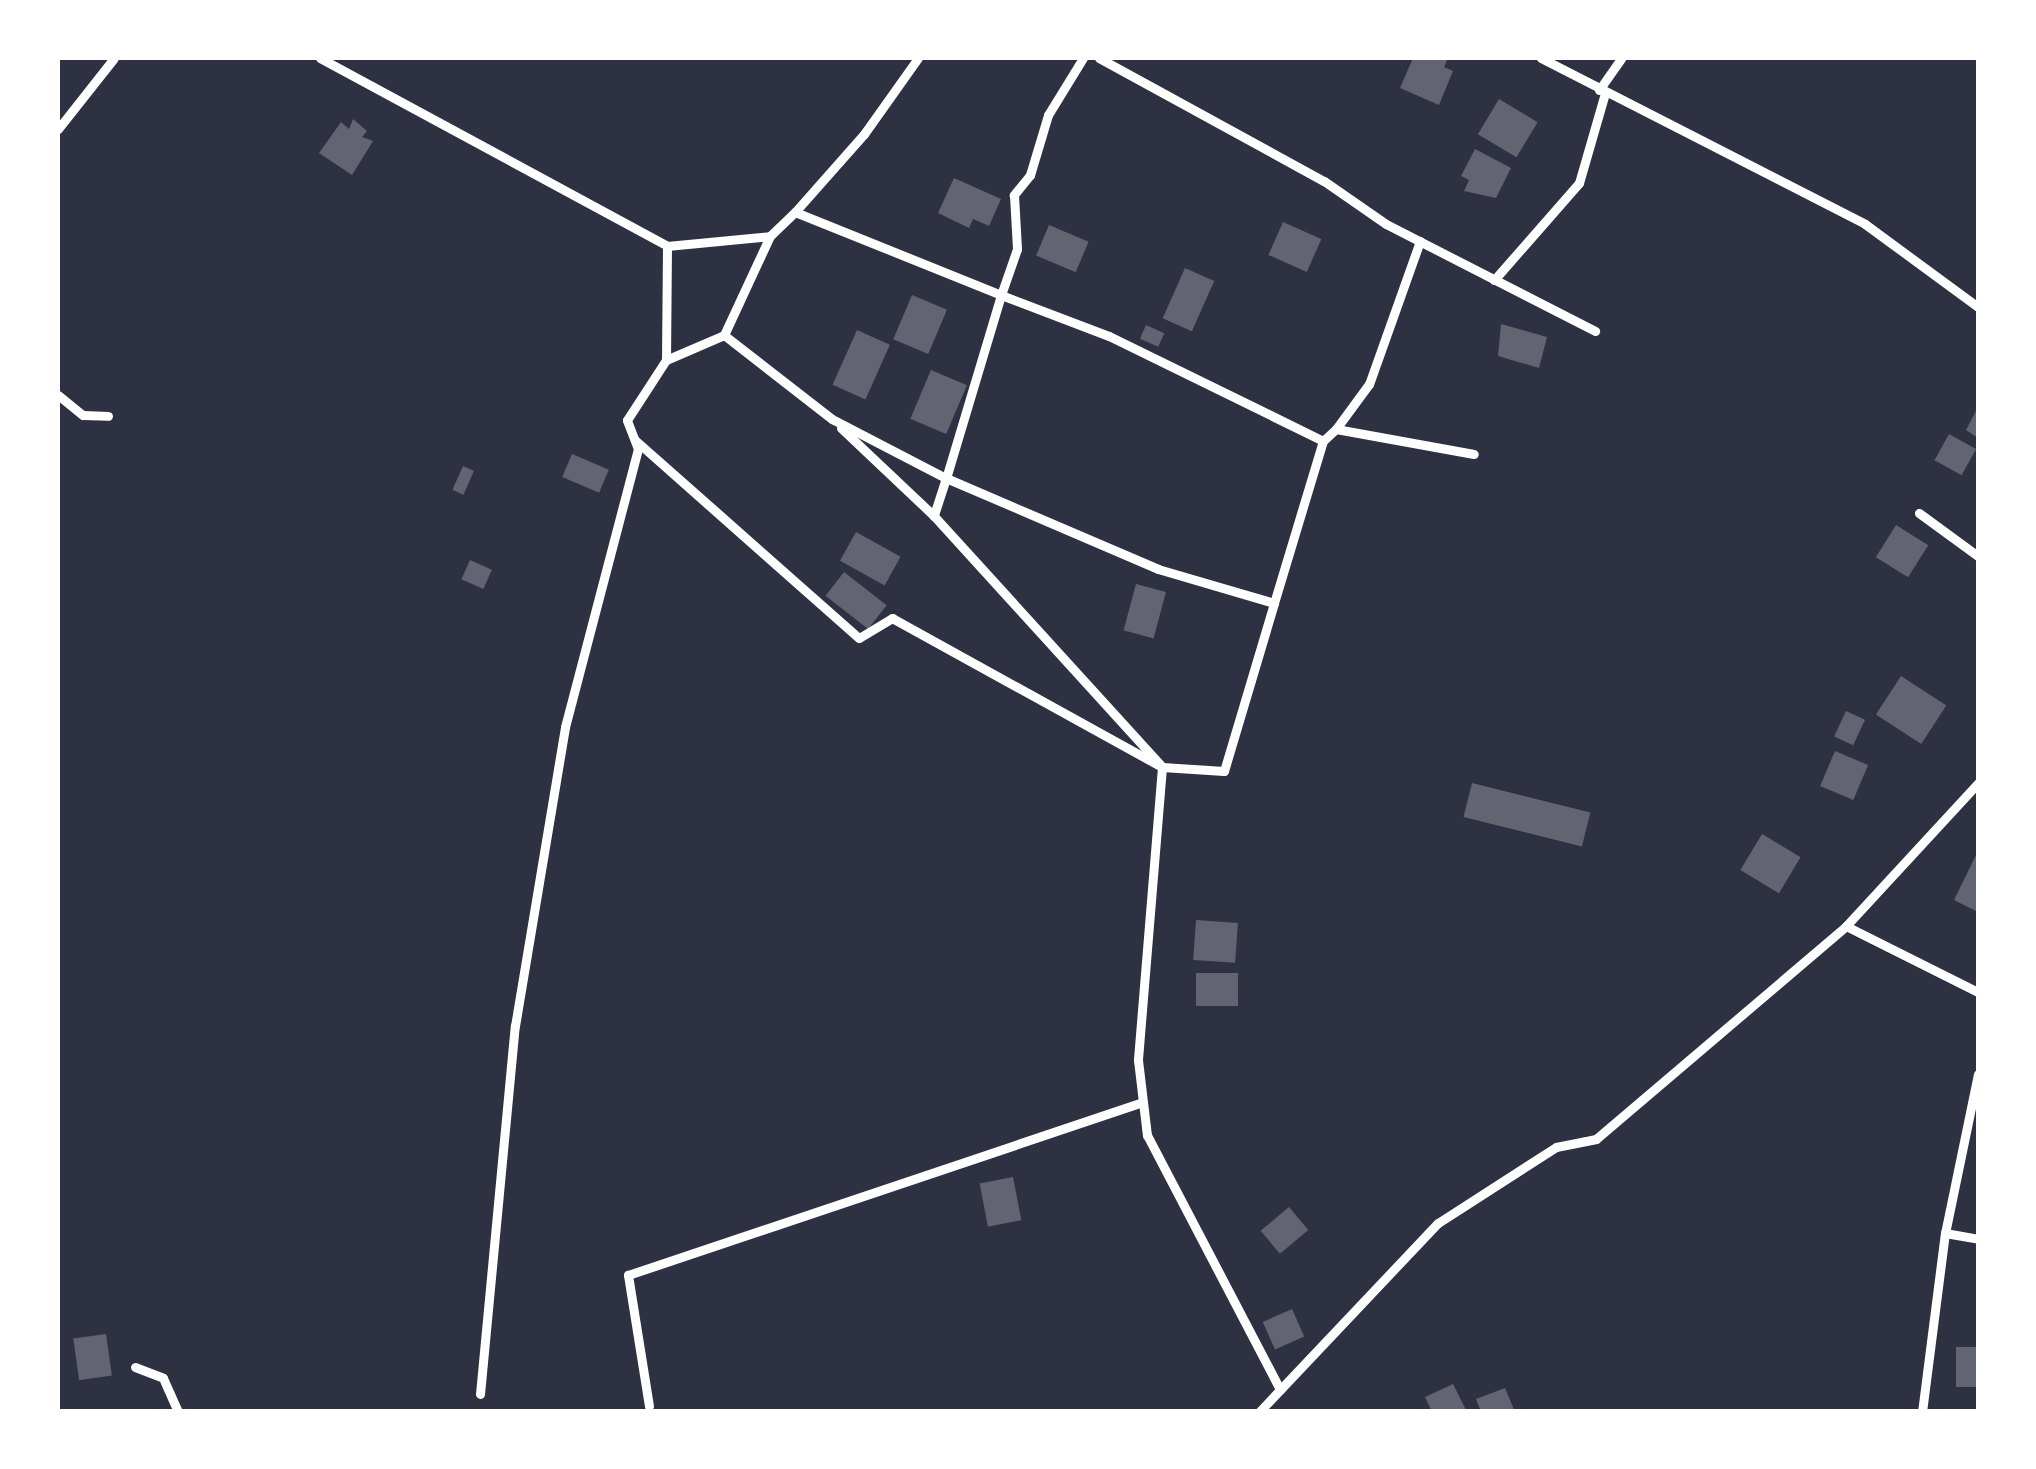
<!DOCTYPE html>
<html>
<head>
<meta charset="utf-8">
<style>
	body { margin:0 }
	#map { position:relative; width:2036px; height:1469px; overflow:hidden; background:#2d3142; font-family:Rubik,sans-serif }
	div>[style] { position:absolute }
	.building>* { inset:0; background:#626471; transform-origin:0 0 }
	.minor>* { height:9px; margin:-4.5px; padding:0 4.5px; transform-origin:4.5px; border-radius:4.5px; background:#fff }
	span { translate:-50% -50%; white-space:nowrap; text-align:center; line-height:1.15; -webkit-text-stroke:8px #fff; paint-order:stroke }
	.frame { position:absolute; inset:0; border:60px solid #fff; pointer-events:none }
</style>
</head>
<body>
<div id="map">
	<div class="building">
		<div style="clip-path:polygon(1413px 58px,1448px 58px,1444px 67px,1453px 71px,1439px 105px,1400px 88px)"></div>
		<div style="left:1499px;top:99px;width:45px;height:41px;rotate:31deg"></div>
		<div style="clip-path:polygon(353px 119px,367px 131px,362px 137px,373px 141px,352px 175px,319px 153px,341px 122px,349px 129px)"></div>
		<div style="clip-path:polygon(1475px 149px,1511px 168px,1496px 198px,1464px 191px,1469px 180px,1461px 176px)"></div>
		<div style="clip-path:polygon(954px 178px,1001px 199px,989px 226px,973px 219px,969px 228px,938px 213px)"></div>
		<div style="left:1283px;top:222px;width:42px;height:36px;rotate:24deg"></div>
		<div style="left:1049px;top:225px;width:43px;height:33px;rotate:23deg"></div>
		<div style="left:1185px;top:268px;width:32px;height:55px;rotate:24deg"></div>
		<div style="left:912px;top:295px;width:38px;height:48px;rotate:23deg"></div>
		<div style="clip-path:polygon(1501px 324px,1547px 337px,1539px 368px,1498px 356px)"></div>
		<div style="left:1146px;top:325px;width:20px;height:15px;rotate:24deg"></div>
		<div style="left:857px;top:330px;width:36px;height:60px;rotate:24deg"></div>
		<div style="left:931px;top:370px;width:39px;height:53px;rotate:23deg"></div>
		<div style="clip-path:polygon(1978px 407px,1978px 438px,1966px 430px)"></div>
		<div style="left:1949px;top:434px;width:31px;height:30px;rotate:29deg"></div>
		<div style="left:572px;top:454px;width:40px;height:25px;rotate:23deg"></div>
		<div style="left:463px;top:466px;width:12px;height:26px;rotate:24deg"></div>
		<div style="left:1896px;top:525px;width:38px;height:38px;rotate:32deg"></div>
		<div style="left:856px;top:532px;width:51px;height:33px;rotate:29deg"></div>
		<div style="left:470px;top:560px;width:24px;height:21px;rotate:24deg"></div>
		<div style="left:844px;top:572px;width:54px;height:30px;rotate:38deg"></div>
		<div style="left:1136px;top:584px;width:31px;height:48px;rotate:15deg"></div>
		<div style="left:1901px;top:676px;width:54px;height:46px;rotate:33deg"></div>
		<div style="left:1846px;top:711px;width:21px;height:28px;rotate:25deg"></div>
		<div style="left:1835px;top:751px;width:36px;height:38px;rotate:23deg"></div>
		<div style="left:1472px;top:783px;width:122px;height:35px;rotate:14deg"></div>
		<div style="left:1762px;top:834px;width:45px;height:42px;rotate:31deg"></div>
		<div style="clip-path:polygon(1978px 851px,1978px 912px,1954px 900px)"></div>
		<div style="left:1196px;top:920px;width:42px;height:40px;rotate:4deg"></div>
		<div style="left:1238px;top:973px;width:33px;height:42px;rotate:90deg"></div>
		<div style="left:1013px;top:1177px;width:44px;height:34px;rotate:79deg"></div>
		<div style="left:1289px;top:1207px;width:30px;height:37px;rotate:50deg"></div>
		<div style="left:1292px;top:1309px;width:30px;height:32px;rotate:66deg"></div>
		<div style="left:106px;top:1334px;width:42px;height:33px;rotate:82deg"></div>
		<div style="left:1956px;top:1347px;width:22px;height:40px"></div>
		<div style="clip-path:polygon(1453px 1384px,1467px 1412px,1432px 1412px,1425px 1397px)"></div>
		<div style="clip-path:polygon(1505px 1388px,1515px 1412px,1481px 1412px,1476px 1399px)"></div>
	</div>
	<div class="minor">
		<div style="left:320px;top:58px;width:395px;rotate:28.4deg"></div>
		<div style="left:667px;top:246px;width:114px;rotate:90.5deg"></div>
		<div style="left:918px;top:58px;width:93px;rotate:125.4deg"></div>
		<div style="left:864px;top:134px;width:104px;rotate:131.5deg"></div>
		<div style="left:795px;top:212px;width:222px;rotate:21.9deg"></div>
		<div style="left:1001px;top:295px;width:191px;rotate:106.7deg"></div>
		<div style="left:946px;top:478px;width:231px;rotate:23.2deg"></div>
		<div style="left:1158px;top:569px;width:121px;rotate:16.3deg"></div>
		<div style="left:1274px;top:603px;width:169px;rotate:-73.2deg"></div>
		<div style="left:1083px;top:58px;width:67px;rotate:121.6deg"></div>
		<div style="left:1048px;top:115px;width:63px;rotate:106.7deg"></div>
		<div style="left:1030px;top:175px;width:26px;rotate:129deg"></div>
		<div style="left:1014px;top:195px;width:54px;rotate:86.8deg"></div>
		<div style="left:1017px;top:249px;width:49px;rotate:109.2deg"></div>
		<div style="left:1001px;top:295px;width:116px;rotate:20.8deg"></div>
		<div style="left:1109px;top:336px;width:238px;rotate:26.1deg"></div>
		<div style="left:1323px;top:441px;width:18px;rotate:-43deg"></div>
		<div style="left:1099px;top:58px;width:256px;rotate:28.7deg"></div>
		<div style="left:1324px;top:181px;width:75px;rotate:34.7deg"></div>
		<div style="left:1386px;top:224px;width:235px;rotate:27.1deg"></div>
		<div style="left:1541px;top:58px;width:364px;rotate:27.1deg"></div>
		<div style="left:1865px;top:224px;width:140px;rotate:36.3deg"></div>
		<div style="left:1599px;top:90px;width:39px;rotate:-55deg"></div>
		<div style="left:58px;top:129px;width:90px;rotate:-51.7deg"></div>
		<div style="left:1420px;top:241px;width:152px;rotate:109.6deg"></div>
		<div style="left:1369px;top:384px;width:56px;rotate:126.3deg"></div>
		<div style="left:1336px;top:429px;width:140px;rotate:10.3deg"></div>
		<div style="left:667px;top:246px;width:103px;rotate:-5.5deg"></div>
		<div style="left:1494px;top:280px;width:129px;rotate:-48.8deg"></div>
		<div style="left:1579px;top:183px;width:94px;rotate:-73.9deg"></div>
		<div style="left:724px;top:335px;width:137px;rotate:37.9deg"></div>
		<div style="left:832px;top:419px;width:128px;rotate:27.4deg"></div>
		<div style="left:946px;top:478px;width:40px;rotate:108deg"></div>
		<div style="left:934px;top:516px;width:339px;rotate:47.7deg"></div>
		<div style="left:1162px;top:767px;width:62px;rotate:3.7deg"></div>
		<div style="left:1224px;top:771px;width:175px;rotate:-73.4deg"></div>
		<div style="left:58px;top:395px;width:32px;rotate:39deg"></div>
		<div style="left:83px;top:415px;width:25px;rotate:2deg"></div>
		<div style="left:841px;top:428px;width:128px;rotate:43.4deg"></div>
		<div style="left:635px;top:440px;width:299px;rotate:41.5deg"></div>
		<div style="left:859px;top:638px;width:39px;rotate:-31deg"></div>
		<div style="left:892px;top:618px;width:308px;rotate:28.9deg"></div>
		<div style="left:1162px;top:767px;width:294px;rotate:94.7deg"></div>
		<div style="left:1138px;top:1060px;width:76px;rotate:83.2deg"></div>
		<div style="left:1147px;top:1135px;width:287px;rotate:62.4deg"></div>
		<div style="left:1919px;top:513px;width:73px;rotate:36.1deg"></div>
		<div style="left:1846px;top:926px;width:148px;rotate:26.6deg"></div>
		<div style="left:1978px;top:1074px;width:162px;rotate:101.7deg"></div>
		<div style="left:1945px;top:1233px;width:34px;rotate:10deg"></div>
		<div style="left:135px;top:1367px;width:30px;rotate:21deg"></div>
		<div style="left:163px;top:1378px;width:37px;rotate:66deg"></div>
		<div style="left:480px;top:1394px;width:370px;rotate:-84.6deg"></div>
		<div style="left:515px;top:1026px;width:303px;rotate:-80.5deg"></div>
		<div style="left:565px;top:727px;width:287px;rotate:-75.3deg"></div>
		<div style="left:638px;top:449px;width:31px;rotate:-111deg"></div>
		<div style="left:627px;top:420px;width:72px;rotate:-57deg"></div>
		<div style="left:666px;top:360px;width:63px;rotate:-23.3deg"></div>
		<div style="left:724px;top:335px;width:109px;rotate:-65.1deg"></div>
		<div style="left:770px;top:236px;width:35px;rotate:-44deg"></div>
		<div style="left:649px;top:1406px;width:133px;rotate:-99.1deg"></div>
		<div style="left:628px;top:1275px;width:543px;rotate:-18.57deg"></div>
		<div style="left:1259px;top:1412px;width:260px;rotate:-46.6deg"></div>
		<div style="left:1438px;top:1223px;width:140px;rotate:-32.8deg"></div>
		<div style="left:1556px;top:1147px;width:41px;rotate:-11.3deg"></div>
		<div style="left:1596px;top:1139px;width:328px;rotate:-40.4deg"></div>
		<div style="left:1846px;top:926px;width:195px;rotate:-47.3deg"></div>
		<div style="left:1922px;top:1412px;width:180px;rotate:-82.7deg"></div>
	</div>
	<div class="frame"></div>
</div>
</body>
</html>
